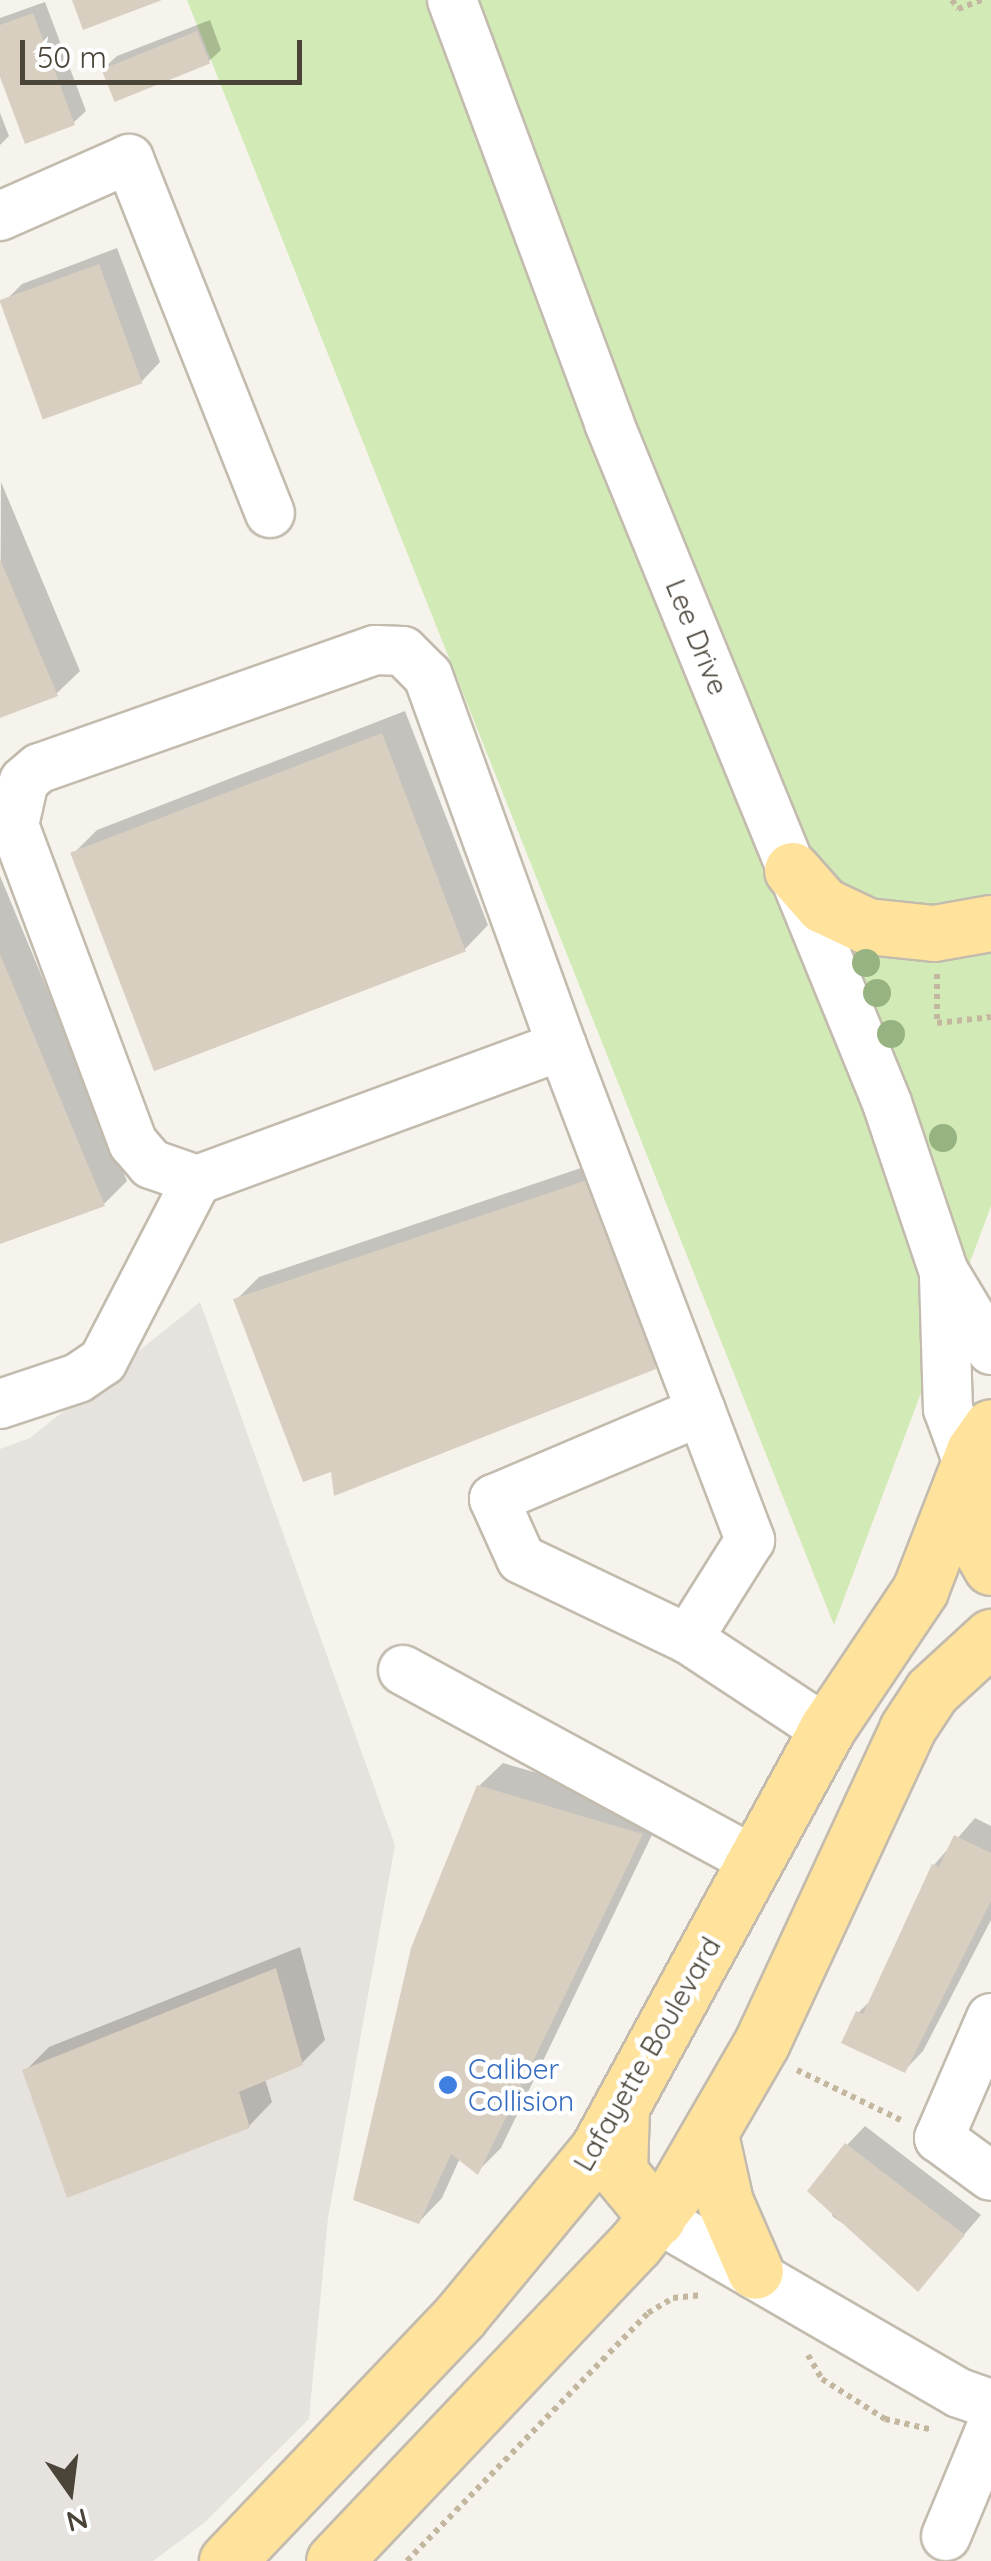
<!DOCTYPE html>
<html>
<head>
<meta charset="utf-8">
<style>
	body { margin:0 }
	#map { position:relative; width:991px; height:2561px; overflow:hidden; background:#f6f3ec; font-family:Quicksand,sans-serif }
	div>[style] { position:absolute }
	.industrial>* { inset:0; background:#e6e2dd }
	.green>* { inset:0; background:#d2eab5 }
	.shadow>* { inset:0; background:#0003 }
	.building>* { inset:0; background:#d8cfc1; transform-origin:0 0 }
	.path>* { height:6px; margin-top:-3px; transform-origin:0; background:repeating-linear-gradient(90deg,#c4b79f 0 5px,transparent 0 10px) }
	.roads { filter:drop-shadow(2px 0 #c2bbae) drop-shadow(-2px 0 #c2bbae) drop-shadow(0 2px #c2bbae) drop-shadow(0 -2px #c2bbae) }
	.minor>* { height:48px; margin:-24px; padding:0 24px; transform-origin:24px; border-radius:24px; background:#fff }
	.major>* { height:55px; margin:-27.5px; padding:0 27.5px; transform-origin:27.5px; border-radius:27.5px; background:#ffe39c }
	.trees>* { width:28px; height:28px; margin:-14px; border-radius:50%; background:#97b381 }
	.dots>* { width:28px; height:28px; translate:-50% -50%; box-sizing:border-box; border:5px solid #fff; border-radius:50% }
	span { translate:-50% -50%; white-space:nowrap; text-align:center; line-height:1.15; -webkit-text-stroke:9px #fff; paint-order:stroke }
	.street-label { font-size:28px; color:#4b4439 }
	.shop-label { font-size:28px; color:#366cbe }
	.left { translate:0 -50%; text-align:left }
	.north { position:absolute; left:20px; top:2441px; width:100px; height:100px; -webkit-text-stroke:8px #fff; paint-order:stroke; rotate:166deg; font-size:28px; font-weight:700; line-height:40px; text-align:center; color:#4b4439 }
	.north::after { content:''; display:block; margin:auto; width:35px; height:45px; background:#4b4439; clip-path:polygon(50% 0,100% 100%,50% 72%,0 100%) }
	.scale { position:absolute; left:20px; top:40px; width:282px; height:45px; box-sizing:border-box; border:5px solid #4b4439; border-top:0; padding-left:12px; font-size:30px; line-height:35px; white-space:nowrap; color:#4b4439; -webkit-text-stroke:8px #fff; paint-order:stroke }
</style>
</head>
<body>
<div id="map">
	<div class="industrial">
		<div style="clip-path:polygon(200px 1302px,395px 1845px,328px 2218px,309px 2419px,204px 2523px,153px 2561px,0 2561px,0 1449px,30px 1438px)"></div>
	</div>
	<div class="green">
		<div style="clip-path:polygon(187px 0,991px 0,991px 1206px,834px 1625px)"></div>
	</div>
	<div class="shadow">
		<div style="clip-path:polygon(45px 2px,86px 111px,73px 123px,0 70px,0 18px)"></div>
		<div style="clip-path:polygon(210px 20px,221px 50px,208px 62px,104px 68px,117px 56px)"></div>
		<div style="clip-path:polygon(0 113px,9px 136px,0 145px)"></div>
		<div style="clip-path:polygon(117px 248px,160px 362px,142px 381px,3px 303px,22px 284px)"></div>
		<div style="clip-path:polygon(1px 482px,80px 671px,56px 694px,0 716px)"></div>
		<div style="clip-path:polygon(405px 711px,488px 925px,465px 949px,73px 854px,97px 830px)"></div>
		<div style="clip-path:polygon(0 876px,127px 1181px,104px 1204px,0 1241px)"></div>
		<div style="clip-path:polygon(625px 1153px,678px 1343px,654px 1367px,333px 1468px,236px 1300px,259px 1277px)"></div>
		<div style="clip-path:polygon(503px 1763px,664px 1810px,501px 2148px,478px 2171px,460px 2158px,442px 2198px,419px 2222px,479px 1786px)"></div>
		<div style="clip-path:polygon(975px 1818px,991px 1826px,991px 1920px,923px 2051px,905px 2070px,858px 2013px,873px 1998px,934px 1865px)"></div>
		<div style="clip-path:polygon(300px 1947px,325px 2040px,302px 2063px,265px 2079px,272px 2102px,249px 2126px,25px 2071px,49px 2047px)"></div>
		<div style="clip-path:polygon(865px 2126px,981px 2215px,918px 2288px,882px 2250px,832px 2216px,847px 2145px)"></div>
	</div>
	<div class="building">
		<div style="clip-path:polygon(72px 0,162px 0,83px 30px)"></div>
		<div style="clip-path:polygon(33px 13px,75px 125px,25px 144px,0 77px,0 25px)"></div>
		<div style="left:197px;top:31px;width:35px;height:103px;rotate:68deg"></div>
		<div style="left:99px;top:264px;width:127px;height:106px;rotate:70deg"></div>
		<div style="clip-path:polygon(0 559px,58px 696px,0 718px)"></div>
		<div style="left:382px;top:733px;width:234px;height:334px;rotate:69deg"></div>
		<div style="clip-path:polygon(0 954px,105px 1206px,0 1244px)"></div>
		<div style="clip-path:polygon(602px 1175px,656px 1369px,334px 1496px,331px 1472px,303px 1482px,233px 1299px)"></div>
		<div style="clip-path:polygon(477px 1785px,643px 1834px,478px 2175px,451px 2154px,419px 2224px,353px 2200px,411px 1948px)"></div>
		<div style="clip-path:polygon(954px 1835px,991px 1853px,991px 1901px,905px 2073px,841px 2043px,856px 2011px,863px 2014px,932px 1864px,939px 1867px)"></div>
		<div style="clip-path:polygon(276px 1968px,303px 2065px,239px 2092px,250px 2128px,67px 2198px,22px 2070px)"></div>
		<div style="clip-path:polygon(845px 2143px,965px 2235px,918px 2292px,807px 2191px)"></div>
	</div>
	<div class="path">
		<div style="left:952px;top:0;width:11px;rotate:56deg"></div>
		<div style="left:958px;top:9px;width:26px;rotate:-21deg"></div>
		<div style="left:937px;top:974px;width:49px;rotate:90deg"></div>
		<div style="left:937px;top:1023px;width:54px;rotate:-6.3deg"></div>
		<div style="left:797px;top:2070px;width:118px;rotate:25.7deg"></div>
		<div style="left:808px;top:2355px;width:28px;rotate:60deg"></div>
		<div style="left:822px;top:2379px;width:75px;rotate:32.4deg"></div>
		<div style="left:885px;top:2419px;width:49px;rotate:12.9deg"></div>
		<div style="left:407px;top:2561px;width:346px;rotate:-45.8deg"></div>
		<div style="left:648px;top:2313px;width:29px;rotate:-31deg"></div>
		<div style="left:673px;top:2298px;width:29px;rotate:-6deg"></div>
	</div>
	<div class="roads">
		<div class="minor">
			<div style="left:452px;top:0;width:451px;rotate:69.6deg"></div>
			<div style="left:609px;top:423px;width:735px;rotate:67.76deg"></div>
			<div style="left:887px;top:1103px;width:178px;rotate:71.4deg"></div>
			<div style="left:944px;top:1272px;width:91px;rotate:58.9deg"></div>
			<div style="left:0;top:216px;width:141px;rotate:-23.8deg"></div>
			<div style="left:129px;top:159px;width:381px;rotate:68.3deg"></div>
			<div style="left:562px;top:1046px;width:394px;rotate:-109.9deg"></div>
			<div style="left:428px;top:676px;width:35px;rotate:-135deg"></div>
			<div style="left:403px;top:651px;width:28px;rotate:-178deg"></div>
			<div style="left:375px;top:650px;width:356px;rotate:160.6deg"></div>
			<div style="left:39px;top:768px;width:20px;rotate:139deg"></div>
			<div style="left:24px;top:781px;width:45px;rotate:102.8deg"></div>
			<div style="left:14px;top:825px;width:340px;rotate:69.5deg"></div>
			<div style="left:133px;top:1143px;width:28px;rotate:49deg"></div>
			<div style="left:151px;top:1164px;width:49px;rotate:19.2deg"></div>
			<div style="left:197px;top:1180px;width:389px;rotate:-20.2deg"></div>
			<div style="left:562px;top:1046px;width:529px;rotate:69.16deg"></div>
			<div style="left:750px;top:1540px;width:117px;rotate:122.1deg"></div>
			<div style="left:688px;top:1639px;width:165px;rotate:33.4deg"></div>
			<div style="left:944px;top:1276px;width:133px;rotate:88.3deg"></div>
			<div style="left:948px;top:1409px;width:61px;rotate:69.8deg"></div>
			<div style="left:0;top:1404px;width:82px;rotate:-18.4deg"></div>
			<div style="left:78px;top:1378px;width:30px;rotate:-34deg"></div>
			<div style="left:103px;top:1361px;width:204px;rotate:-62.6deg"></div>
			<div style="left:688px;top:1639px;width:185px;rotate:-154.4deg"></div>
			<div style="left:521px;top:1559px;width:66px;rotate:-114.2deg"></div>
			<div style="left:494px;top:1499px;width:225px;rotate:-23deg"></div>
			<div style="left:403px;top:1670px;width:403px;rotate:28.5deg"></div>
			<div style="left:991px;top:2018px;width:131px;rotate:113.4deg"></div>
			<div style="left:939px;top:2138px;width:64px;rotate:36.2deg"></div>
			<div style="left:657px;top:2218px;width:349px;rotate:30.1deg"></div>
			<div style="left:959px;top:2393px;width:34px;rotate:19deg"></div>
			<div style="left:946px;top:2536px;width:117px;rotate:-67.4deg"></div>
		</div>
		<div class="major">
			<div style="left:792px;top:870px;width:47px;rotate:48.5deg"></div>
			<div style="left:823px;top:905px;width:49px;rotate:25.5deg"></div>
			<div style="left:867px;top:926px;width:67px;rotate:6deg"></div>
			<div style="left:934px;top:933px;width:58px;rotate:-10deg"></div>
			<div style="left:965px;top:1480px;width:47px;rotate:86.3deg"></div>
			<div style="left:968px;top:1527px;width:46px;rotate:60.1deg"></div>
			<div style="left:621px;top:2108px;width:64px;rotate:91.8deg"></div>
			<div style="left:619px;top:2172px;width:60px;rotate:50.4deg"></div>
			<div style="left:711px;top:2139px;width:65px;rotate:77.5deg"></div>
			<div style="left:725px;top:2202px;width:75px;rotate:66.5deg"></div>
			<div style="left:227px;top:2561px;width:338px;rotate:-46.4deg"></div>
			<div style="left:460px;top:2316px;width:217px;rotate:-50.4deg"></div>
			<div style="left:598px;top:2149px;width:477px;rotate:-61.4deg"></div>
			<div style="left:826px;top:1730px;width:169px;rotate:-56.1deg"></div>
			<div style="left:920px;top:1590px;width:149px;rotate:-68.8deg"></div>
			<div style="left:974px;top:1451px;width:29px;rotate:-55deg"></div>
			<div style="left:334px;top:2561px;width:437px;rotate:-46.5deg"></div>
			<div style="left:635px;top:2244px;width:63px;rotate:-52deg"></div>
			<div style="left:674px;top:2194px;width:176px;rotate:-59.9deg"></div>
			<div style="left:762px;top:2042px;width:345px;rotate:-65.1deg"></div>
			<div style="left:907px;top:1729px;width:45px;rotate:-56.7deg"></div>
			<div style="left:932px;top:1691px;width:80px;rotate:-42.5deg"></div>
		</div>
	</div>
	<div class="trees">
		<div style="left:866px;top:963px"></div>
		<div style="left:877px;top:993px"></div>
		<div style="left:891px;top:1034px"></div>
		<div style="left:943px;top:1138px"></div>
	</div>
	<div class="dots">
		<div style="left:448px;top:2085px;background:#3f7fe0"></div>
	</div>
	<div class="street-label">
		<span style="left:697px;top:637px;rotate:68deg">Lee Drive</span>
		<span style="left:647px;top:2054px;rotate:-60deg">Lafayette Boulevard</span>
	</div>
	<div class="shop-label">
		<span class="left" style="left:468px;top:2085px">Caliber<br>Collision</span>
	</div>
	<div class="north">N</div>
	<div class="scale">50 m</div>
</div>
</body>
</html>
